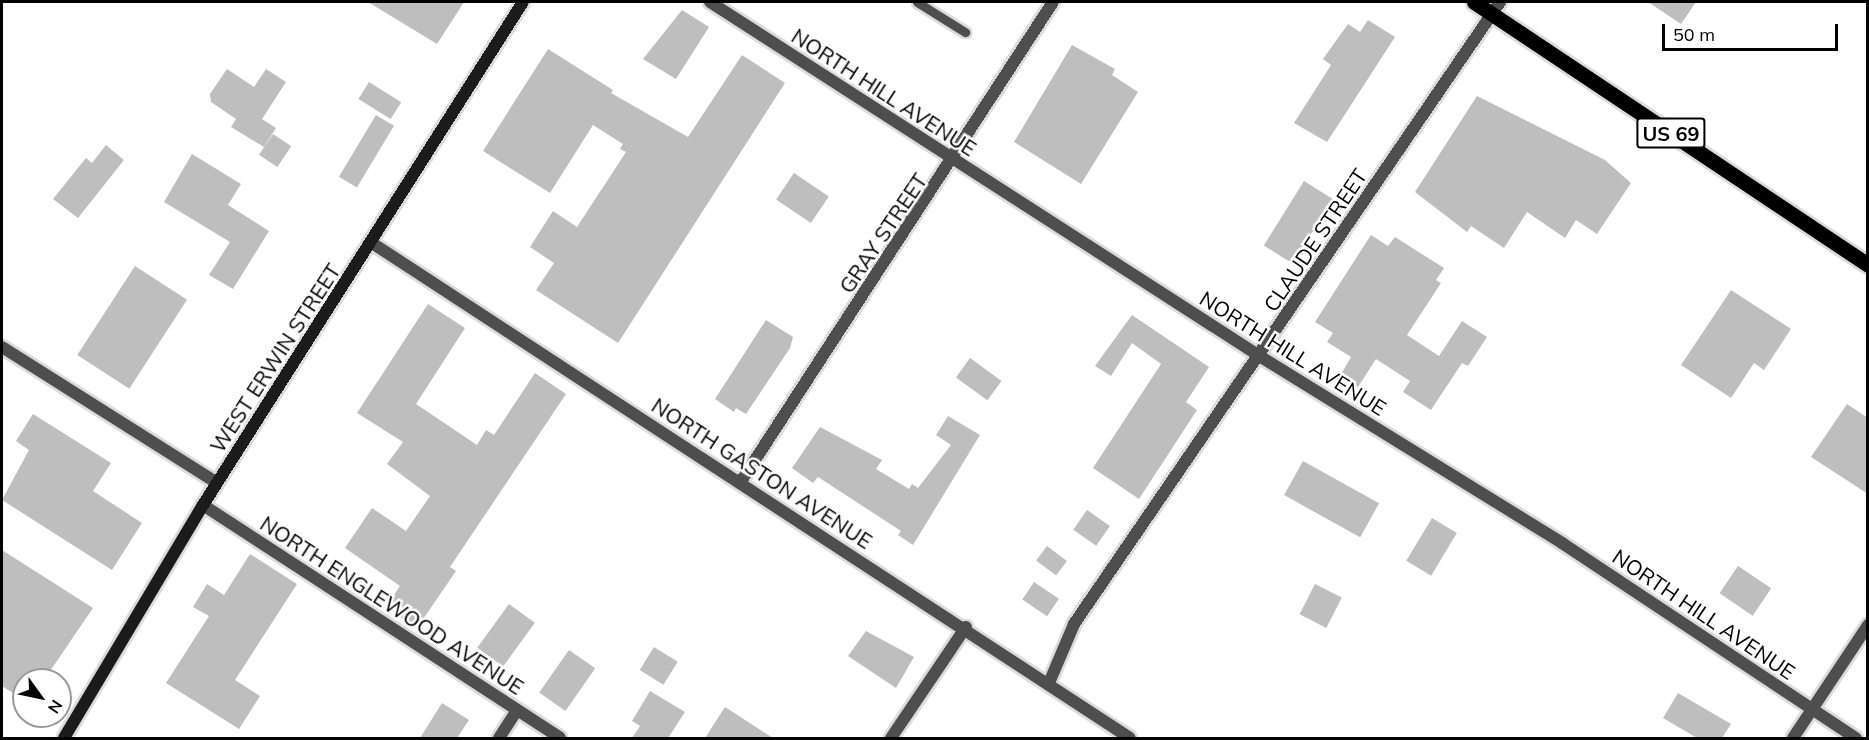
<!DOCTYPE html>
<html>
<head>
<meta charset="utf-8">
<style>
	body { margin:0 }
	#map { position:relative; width:1869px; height:740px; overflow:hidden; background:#fff; font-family:Mulish,sans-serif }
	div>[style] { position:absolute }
	.building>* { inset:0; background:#bebebe; transform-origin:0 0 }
	.roads { filter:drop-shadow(2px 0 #dbdbdb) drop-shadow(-2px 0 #dbdbdb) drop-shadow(0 2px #dbdbdb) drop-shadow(0 -2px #dbdbdb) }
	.service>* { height:9px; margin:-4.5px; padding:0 4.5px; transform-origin:4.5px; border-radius:4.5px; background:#4e4e4e }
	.minor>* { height:12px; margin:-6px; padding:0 6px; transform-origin:6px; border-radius:6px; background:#4e4e4e }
	.secondary>* { height:12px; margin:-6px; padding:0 6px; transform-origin:6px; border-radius:6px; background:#1b1b1b }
	.primary>* { height:15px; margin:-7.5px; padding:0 7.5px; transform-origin:7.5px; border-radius:7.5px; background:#000 }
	span { translate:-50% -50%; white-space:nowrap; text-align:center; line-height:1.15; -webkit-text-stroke:5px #fff; paint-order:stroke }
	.shield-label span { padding:2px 4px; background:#fff; border:2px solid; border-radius:4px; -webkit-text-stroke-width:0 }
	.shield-label { font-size:20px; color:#000; font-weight:700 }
	.street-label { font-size:21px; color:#000 }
	.frame { position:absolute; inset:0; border:3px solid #000; pointer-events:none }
	.north { position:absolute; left:12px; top:668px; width:60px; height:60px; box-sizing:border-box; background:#fff; border:2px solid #999; border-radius:50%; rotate:123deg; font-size:16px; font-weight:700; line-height:24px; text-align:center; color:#000 }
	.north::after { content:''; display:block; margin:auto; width:21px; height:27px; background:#000; clip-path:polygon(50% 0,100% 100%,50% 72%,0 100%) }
	.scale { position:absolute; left:1662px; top:24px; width:176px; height:27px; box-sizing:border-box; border:3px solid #000; border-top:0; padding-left:8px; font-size:18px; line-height:21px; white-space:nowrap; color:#000; -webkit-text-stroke:4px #fff; paint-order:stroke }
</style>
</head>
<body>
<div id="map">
	<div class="building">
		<div style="clip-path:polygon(368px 2px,464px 2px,437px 44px)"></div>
		<div style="clip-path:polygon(1648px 2px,1696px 2px,1681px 24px)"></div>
		<div style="clip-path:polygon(682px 10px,709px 27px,676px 79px,643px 59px)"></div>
		<div style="clip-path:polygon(1368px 20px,1395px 37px,1327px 142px,1294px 123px,1331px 65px,1323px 59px,1348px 24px,1360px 32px)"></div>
		<div style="clip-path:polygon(1072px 45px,1115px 69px,1112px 75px,1138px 92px,1081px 184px,1014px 142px)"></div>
		<div style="clip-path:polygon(548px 49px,613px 90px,611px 93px,688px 137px,742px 55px,785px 83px,618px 343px,536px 290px,554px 263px,530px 247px,553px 211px,577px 227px,626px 152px,620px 149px,623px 144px,593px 125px,550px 193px,483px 151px)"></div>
		<div style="clip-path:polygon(227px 69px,254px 87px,266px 69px,286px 82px,262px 119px,276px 128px,264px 147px,231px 127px,236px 119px,211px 102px,210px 94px)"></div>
		<div style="left:369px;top:82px;width:38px;height:20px;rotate:32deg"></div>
		<div style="clip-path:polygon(1477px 96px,1605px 160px,1631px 183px,1597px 234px,1576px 220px,1565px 238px,1527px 212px,1504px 248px,1471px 226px,1467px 232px,1415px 192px)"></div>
		<div style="left:376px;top:115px;width:21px;height:72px;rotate:31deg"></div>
		<div style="left:273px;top:134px;width:22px;height:25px;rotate:34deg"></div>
		<div style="clip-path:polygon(106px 145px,124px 160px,78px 218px,53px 199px,86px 158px,92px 163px)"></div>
		<div style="clip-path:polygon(192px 154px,241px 184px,228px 205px,269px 231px,233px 289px,209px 275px,230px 242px,164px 202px)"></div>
		<div style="left:794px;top:173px;width:42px;height:32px;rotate:34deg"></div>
		<div style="left:1304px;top:181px;width:34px;height:76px;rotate:32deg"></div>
		<div style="clip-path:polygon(1371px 235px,1388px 246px,1395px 237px,1444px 268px,1436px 280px,1441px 283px,1407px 335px,1439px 356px,1462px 321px,1487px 337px,1468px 366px,1462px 363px,1431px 410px,1403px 392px,1410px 381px,1376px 359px,1358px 387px,1340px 376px,1351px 357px,1327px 342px,1333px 333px,1315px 322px)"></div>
		<div style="left:135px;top:266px;width:62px;height:106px;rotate:33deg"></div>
		<div style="clip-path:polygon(1731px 290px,1791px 329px,1764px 370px,1754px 363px,1731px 398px,1681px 365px)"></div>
		<div style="clip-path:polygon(428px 304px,465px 328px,416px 404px,477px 445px,486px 430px,494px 435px,535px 373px,566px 394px,450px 567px,456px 571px,417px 628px,386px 607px,400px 586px,345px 548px,372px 508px,406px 531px,430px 496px,387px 464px,403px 442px,357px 413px)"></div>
		<div style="clip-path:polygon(1132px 315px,1209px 367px,1186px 402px,1197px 410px,1139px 499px,1093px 468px,1161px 364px,1132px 343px,1111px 376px,1095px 366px)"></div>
		<div style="clip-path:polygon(766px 320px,793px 337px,790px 348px,746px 414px,736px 408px,734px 412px,715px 399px)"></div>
		<div style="left:970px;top:358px;width:39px;height:24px;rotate:36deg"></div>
		<div style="clip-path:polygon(1847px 404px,1868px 418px,1868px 494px,1811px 457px)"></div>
		<div style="clip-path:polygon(33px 414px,111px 463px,93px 491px,142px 523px,112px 570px,2px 500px,29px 450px,16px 441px)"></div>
		<div style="clip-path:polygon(948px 416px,980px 435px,913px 545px,898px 535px,901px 531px,818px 477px,813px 483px,792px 468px,820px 427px,882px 460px,876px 469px,909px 489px,912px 484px,918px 488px,951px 445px,936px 435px)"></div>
		<div style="left:1303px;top:461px;width:87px;height:39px;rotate:29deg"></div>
		<div style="left:1087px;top:510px;width:28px;height:24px;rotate:35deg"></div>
		<div style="left:1432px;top:518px;width:29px;height:50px;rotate:31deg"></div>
		<div style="left:1047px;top:546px;width:25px;height:18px;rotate:37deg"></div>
		<div style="clip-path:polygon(2px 550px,93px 608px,44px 680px,24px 680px,24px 700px,2px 686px)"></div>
		<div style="clip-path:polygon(250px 554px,297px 584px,235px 680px,260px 696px,239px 729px,166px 683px,209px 616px,193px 607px,207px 584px,224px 595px)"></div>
		<div style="left:1738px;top:566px;width:40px;height:33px;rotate:34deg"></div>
		<div style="left:1034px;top:582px;width:30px;height:21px;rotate:34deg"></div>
		<div style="left:1315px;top:584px;width:30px;height:34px;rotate:27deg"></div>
		<div style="left:509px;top:604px;width:32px;height:54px;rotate:36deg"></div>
		<div style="clip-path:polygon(866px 631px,914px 657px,896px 688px,848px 656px)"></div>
		<div style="left:654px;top:647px;width:28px;height:27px;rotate:32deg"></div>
		<div style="left:569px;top:650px;width:32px;height:52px;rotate:35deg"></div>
		<div style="clip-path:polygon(650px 691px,685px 712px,668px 738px,632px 738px,640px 726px,632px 721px)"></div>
		<div style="clip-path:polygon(1678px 693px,1731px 724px,1722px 738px,1697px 738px,1663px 718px)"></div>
		<div style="clip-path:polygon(442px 703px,469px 720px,457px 738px,420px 738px)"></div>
		<div style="clip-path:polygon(725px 707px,773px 738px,705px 738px)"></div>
	</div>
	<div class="roads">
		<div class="service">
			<div style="left:917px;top:2px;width:57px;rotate:32deg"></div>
		</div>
		<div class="minor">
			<div style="left:710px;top:2px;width:655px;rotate:32.79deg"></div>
			<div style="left:1261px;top:357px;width:354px;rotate:31.7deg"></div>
			<div style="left:1562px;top:543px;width:353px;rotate:33.6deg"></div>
			<div style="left:372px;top:243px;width:905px;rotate:33.15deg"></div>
			<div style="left:2px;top:347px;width:254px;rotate:32.3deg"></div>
			<div style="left:740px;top:483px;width:574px;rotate:-56.95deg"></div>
			<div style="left:203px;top:505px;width:426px;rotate:33.1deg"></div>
			<div style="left:1049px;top:683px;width:64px;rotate:-67deg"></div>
			<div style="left:1074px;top:624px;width:754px;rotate:-55.59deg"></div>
			<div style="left:499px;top:738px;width:33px;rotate:-57deg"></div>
			<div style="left:891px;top:738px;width:134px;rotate:-56deg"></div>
			<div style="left:1793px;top:738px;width:136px;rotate:-56.4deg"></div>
		</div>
		<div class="secondary">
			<div style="left:64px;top:738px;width:271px;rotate:-59.2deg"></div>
			<div style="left:203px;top:505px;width:596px;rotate:-57.54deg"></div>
		</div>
		<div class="primary">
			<div style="left:1474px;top:2px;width:474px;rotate:33.7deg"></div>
		</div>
	</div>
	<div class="shield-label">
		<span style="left:1671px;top:133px">US 69</span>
	</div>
	<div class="street-label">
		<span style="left:884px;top:92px;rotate:33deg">NORTH HILL AVENUE</span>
		<span style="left:883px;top:233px;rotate:-56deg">GRAY STREET</span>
		<span style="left:1315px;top:240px;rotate:-56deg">CLAUDE STREET</span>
		<span style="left:1293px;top:353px;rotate:32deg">NORTH HILL AVENUE</span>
		<span style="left:275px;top:358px;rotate:-57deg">WEST ERWIN STREET</span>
		<span style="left:762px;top:473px;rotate:33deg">NORTH GASTON AVENUE</span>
		<span style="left:392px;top:605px;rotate:33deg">NORTH ENGLEWOOD AVENUE</span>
		<span style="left:1704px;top:614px;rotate:34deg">NORTH HILL AVENUE</span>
	</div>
	<div class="frame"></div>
	<div class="north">N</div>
	<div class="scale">50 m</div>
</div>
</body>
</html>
